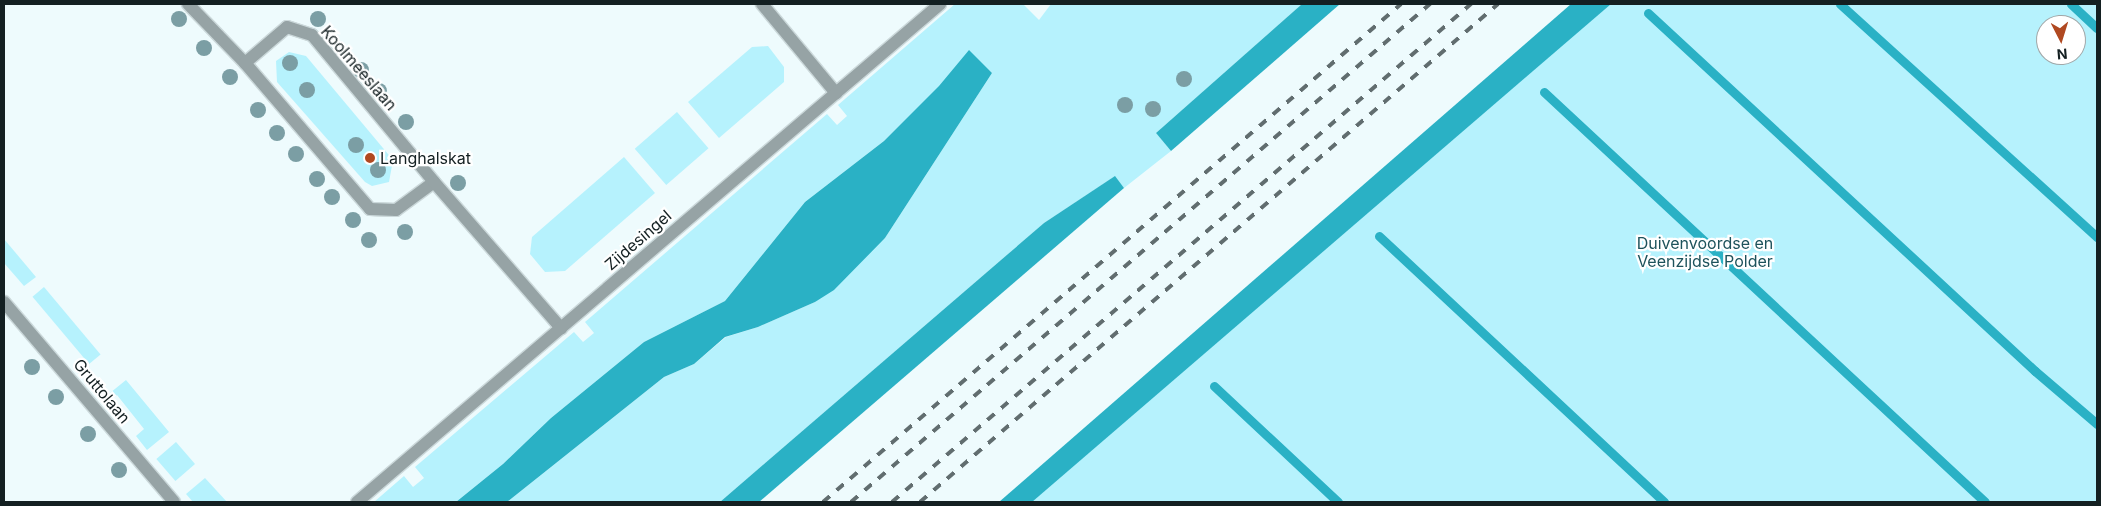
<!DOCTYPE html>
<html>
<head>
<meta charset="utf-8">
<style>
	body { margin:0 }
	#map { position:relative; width:2101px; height:506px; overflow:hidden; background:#eefbfd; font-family:Inter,sans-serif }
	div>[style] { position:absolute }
	.green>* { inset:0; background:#b6f2fd; transform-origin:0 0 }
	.water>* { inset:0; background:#2ab1c5 }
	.stream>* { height:9px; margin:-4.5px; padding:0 4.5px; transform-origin:4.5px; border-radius:4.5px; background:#2ab1c5 }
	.roads { filter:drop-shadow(1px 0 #cbd8da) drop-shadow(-1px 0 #cbd8da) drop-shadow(0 1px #cbd8da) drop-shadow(0 -1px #cbd8da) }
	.street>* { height:12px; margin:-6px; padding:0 6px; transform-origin:6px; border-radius:6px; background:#96a3a5 }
	.rail>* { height:4px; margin-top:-2px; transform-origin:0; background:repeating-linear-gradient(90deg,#616d6f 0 9px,transparent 0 18px) }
	.trees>* { width:16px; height:16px; margin:-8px; border-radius:50%; background:#7b9ea4 }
	.dots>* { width:14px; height:14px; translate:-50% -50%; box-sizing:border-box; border:2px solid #fff; border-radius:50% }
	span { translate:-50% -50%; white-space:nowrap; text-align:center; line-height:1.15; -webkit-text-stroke:4.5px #fff; paint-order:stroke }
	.street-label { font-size:16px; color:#142022 }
	.poi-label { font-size:16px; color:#142022 }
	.left { translate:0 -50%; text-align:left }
	.park-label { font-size:16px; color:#1d525b }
	.frame { position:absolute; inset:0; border:5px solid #142022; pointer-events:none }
	.north { position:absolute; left:2036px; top:15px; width:50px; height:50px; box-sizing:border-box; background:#fff; border:1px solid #a1a6a7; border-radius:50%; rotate:175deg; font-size:14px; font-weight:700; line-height:20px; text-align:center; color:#142022 }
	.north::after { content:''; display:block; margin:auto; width:18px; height:22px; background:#b04921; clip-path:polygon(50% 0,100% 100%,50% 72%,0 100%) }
</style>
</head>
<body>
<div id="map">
	<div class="green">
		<div style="clip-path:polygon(955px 4px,1023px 4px,1039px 20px,1051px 4px,1302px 4px,1156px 133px,1171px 151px,1124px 188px,1114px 177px,1044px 223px,720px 502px,507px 502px,664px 377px,694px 364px,726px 337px,758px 327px,815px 302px,885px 238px,992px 73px,969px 51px,940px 86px,884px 141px,805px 202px,725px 301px,644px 342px,551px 418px,503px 464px,456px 502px,374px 502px,404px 476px,413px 487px,424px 478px,415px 467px,574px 332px,583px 342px,594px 333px,585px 322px,827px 114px,837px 125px,847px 116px,838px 105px)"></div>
		<div style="clip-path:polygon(evenodd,1586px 4px,2097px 4px,2097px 502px,1014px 502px,1586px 4px,2046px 25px,2076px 25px,2076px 55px,2046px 55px,2046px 25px)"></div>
		<div style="clip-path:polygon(768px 46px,784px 67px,784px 82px,719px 138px,688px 102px,752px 47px)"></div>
		<div style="clip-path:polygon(289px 52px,306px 56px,393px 160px,389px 182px,372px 186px,365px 182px,277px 82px,276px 61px)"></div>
		<div style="left:677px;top:112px;width:48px;height:56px;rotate:49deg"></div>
		<div style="clip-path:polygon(624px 157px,655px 193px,565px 271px,545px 272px,530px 254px,532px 237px)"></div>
		<div style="clip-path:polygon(4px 239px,36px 277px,24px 286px,4px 263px)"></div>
		<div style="left:44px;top:287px;width:88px;height:15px;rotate:50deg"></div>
		<div style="clip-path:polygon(126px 380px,169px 432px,147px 450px,136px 436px,144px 429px,117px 395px,108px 401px,105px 397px)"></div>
		<div style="left:176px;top:442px;width:29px;height:26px;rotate:49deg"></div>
		<div style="clip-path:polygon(205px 478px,227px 502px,193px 502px,186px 494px)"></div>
	</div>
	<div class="water">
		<div style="clip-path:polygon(1302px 4px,1340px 4px,1171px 151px,1156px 133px)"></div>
		<div style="clip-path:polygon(1571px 4px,1611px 4px,1032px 502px,999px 502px)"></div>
		<div style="clip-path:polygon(969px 50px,992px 73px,885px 238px,834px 290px,815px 302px,758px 327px,725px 337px,694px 364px,664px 377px,507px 502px,456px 502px,503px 464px,551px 418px,644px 342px,725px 301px,805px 202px,884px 141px,939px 86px)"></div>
		<div style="clip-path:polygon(1115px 176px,1124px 188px,759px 502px,720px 502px,1044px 223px)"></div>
	</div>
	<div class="stream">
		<div style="left:1840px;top:4px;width:347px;rotate:42.2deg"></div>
		<div style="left:2071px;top:4px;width:35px;rotate:43deg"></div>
		<div style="left:1648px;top:13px;width:527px;rotate:42.77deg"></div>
		<div style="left:2035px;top:371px;width:82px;rotate:40.5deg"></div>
		<div style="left:1544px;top:92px;width:602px;rotate:42.91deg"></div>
		<div style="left:1379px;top:236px;width:390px;rotate:43deg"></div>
		<div style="left:1214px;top:386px;width:170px;rotate:43.1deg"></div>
	</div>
	<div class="roads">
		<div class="street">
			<div style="left:188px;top:4px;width:82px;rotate:46deg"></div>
			<div style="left:245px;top:63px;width:192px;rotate:49.4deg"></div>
			<div style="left:370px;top:209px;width:26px;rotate:2deg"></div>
			<div style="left:396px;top:210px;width:47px;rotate:-36.4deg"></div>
			<div style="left:762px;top:4px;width:116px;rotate:50.3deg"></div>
			<div style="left:245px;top:63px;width:55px;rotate:-40.6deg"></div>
			<div style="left:287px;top:27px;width:26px;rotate:18deg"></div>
			<div style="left:312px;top:35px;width:191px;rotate:50.3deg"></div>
			<div style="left:434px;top:182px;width:194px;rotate:49deg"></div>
			<div style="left:4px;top:302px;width:262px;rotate:49.6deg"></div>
			<div style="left:357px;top:502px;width:767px;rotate:-40.5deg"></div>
		</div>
	</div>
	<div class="rail">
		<div style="left:823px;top:502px;width:763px;rotate:-40.75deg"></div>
		<div style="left:851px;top:502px;width:764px;rotate:-40.7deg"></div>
		<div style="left:892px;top:502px;width:764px;rotate:-40.7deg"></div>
		<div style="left:920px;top:502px;width:763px;rotate:-40.75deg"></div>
	</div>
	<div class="trees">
		<div style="left:179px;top:19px"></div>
		<div style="left:318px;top:19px"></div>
		<div style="left:204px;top:48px"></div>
		<div style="left:290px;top:63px"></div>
		<div style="left:361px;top:70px"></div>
		<div style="left:230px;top:77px"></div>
		<div style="left:1184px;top:79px"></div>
		<div style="left:307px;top:90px"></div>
		<div style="left:379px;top:91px"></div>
		<div style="left:1125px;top:105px"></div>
		<div style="left:1153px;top:109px"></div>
		<div style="left:258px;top:110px"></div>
		<div style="left:406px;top:122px"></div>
		<div style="left:277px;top:133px"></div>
		<div style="left:356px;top:145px"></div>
		<div style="left:296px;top:154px"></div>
		<div style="left:378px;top:170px"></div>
		<div style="left:317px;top:179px"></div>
		<div style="left:458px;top:183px"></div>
		<div style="left:332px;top:197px"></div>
		<div style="left:353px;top:220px"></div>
		<div style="left:405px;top:232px"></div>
		<div style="left:369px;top:240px"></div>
		<div style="left:32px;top:367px"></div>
		<div style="left:56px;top:397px"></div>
		<div style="left:88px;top:434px"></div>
		<div style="left:119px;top:470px"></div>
	</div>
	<div class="dots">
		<div style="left:370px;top:158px;background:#b04921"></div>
	</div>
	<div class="street-label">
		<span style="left:359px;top:68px;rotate:49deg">Koolmeeslaan</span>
		<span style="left:638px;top:240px;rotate:-41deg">Zijdesingel</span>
		<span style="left:102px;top:391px;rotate:50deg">Gruttolaan</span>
	</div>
	<div class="poi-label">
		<span class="left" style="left:380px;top:158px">Langhalskat</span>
	</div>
	<div class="park-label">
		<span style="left:1705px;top:252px">Duivenvoordse en<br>Veenzijdse Polder</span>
	</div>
	<div class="frame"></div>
	<div class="north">N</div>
</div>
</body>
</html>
